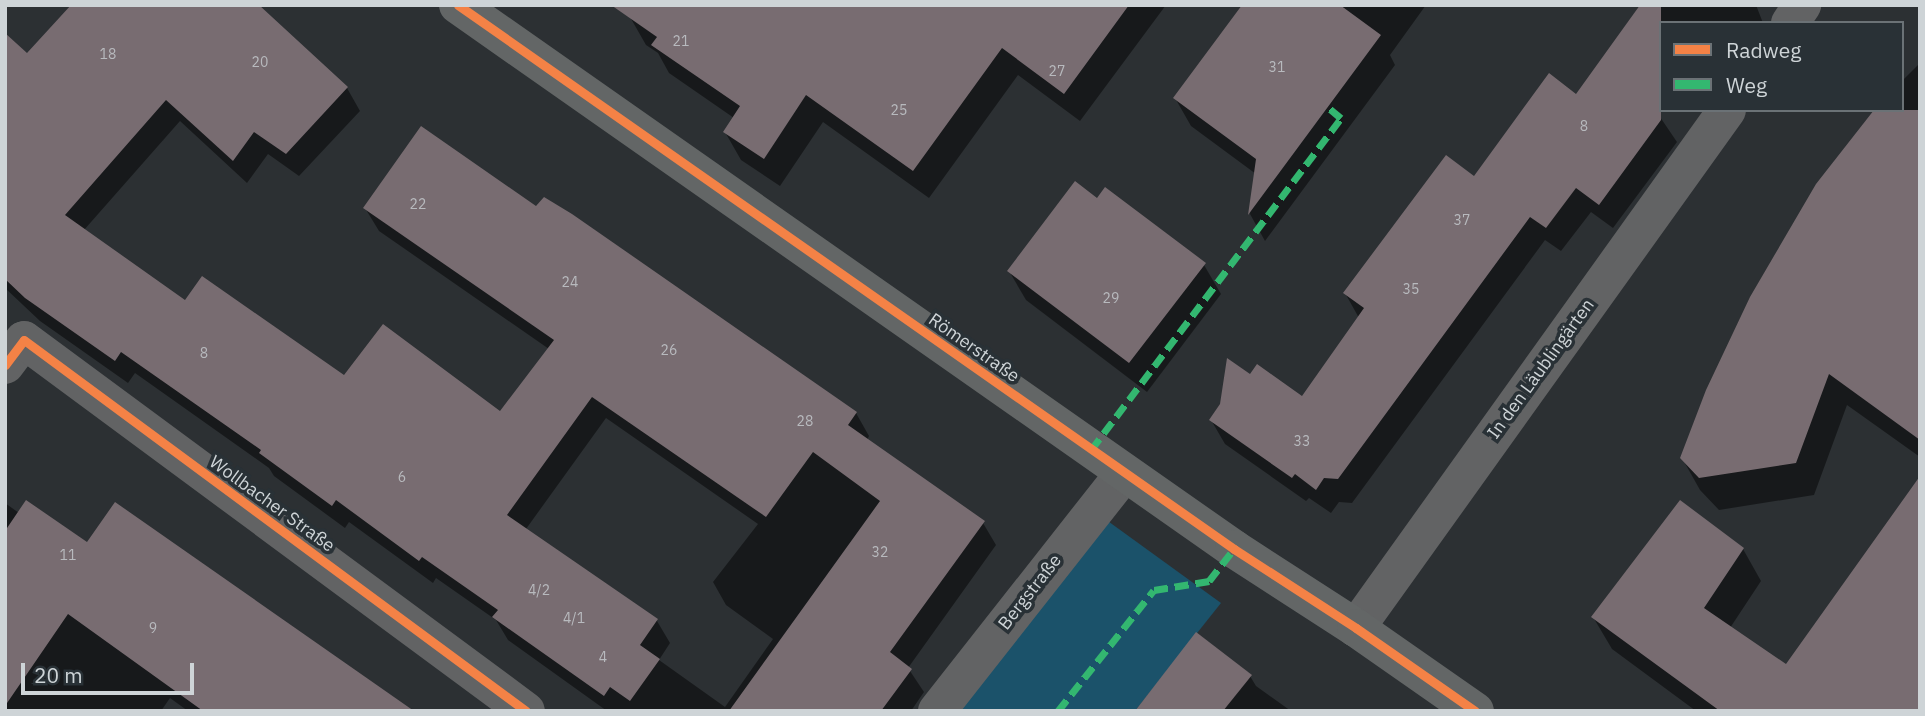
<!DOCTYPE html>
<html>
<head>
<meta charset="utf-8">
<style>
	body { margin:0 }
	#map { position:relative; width:1925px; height:716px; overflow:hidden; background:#2c3033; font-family:"IBM Plex Sans",sans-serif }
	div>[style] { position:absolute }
	.green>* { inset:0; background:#1b526a }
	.shadow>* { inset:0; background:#0007 }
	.building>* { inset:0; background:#786c71 }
	.street>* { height:38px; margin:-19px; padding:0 19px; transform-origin:19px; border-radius:19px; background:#626364 }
	.secondary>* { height:38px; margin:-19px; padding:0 19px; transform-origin:19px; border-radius:19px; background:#636666 }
	.quiet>* { height:7px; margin-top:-3.5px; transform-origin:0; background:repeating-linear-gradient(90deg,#33b770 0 14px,transparent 0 21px) }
	.cycleway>* { height:9px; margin:-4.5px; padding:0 4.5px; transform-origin:4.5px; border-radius:4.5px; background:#f48246 }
	span { translate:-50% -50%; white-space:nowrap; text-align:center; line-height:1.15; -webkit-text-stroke:7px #293136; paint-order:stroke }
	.number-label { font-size:14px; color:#b8babe }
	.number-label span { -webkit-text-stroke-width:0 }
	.street-label { font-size:18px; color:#ced4d7 }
	.frame { position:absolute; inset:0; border:7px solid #ced4d7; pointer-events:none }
	.legend { position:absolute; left:1659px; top:21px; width:245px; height:91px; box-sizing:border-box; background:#293136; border:2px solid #6b7276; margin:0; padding:9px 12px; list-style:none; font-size:21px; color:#ced4d7 }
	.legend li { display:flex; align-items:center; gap:14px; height:35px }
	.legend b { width:35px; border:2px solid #6b7276 }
	.scale { position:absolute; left:21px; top:663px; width:173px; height:32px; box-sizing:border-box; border:4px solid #ced4d7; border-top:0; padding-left:9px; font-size:21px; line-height:24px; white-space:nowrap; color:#ced4d7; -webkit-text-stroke:5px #293136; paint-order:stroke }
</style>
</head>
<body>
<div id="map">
	<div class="green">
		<div style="clip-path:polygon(1094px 511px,1221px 603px,1135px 711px,937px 711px)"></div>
	</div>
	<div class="shadow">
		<div style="clip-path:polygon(638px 5px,1166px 5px,1080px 121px,1018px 75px,929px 198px,823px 122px,780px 186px,741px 160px,725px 132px,734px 118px,669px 73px,658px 53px,646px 45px,630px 17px)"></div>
		<div style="clip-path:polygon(1244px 5px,1426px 5px,1390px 55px,1395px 65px,1265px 241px,1250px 214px,1256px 174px,1191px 126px,1175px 98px)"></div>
		<div style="clip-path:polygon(1640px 5px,1756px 5px,1763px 23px,1661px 23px,1662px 110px,1658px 114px,1677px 142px,1613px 228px,1591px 212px,1561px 251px,1545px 240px,1352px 503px,1339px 502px,1331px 513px,1309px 498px,1306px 501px,1225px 444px,1211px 420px,1250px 376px,1303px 399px,1359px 318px,1345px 293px,1475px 178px,1577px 96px)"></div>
		<div style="clip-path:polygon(evenodd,27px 55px,347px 88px,360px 111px,299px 176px,268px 154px,247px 183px,180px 121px,84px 230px,185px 303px,344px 378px,500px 413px,549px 349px,379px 231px,365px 208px,537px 208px,856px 413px,869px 436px,867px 440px,983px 523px,996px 545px,908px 668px,924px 692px,911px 711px,607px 711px,508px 640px,496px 620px,436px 578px,433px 583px,349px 522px,345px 528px,274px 476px,269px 468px,135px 373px,128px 383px,40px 321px,5px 288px,5px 67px,27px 55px,606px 418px,758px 524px,713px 582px,726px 605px,773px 639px,725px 707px,659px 660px,670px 643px,657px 621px,526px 529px,606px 418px)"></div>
		<div style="clip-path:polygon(1920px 63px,1920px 457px,1847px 405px,1814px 495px,1719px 510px,1700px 490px,1682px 458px,1902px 110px,1902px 81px)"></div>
		<div style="clip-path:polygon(1097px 200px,1204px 265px,1221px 294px,1147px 392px,1026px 300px,1009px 271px)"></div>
		<div style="clip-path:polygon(5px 503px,19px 513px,88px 544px,411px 711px,188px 711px,170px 698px,161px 711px,5px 711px)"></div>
		<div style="clip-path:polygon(1743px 549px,1761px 581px,1730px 628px,1786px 667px,1920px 711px,1696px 711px,1612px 649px,1593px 617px)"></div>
		<div style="clip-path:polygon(1250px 676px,1256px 686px,1291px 711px,1137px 711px)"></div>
	</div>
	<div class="building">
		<div style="clip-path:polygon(71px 5px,259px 5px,348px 87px,286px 154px,254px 132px,233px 161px,166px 100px,65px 215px,185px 300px,202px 276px,344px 375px,383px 324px,500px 411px,554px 340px,363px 208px,421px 126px,536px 206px,544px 197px,572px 214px,857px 412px,848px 425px,985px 521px,890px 652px,912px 669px,881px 711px,729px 711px,880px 501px,813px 452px,766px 517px,592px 397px,507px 515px,658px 619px,640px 645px,660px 659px,630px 701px,610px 687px,604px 696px,492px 617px,498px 610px,422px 557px,419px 561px,336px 500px,332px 506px,259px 453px,261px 450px,121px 352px,115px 361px,25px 298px,5px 279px,5px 33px,27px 53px)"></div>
		<div style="clip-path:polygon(611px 5px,1129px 5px,1064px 94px,1002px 48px,913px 171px,806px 95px,764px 159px,723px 132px,740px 106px,651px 45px,657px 37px)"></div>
		<div style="clip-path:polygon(1242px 5px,1340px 5px,1381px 35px,1248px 215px,1256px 159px,1173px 98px)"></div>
		<div style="clip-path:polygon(1640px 5px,1661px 5px,1661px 120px,1599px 205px,1576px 188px,1546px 228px,1530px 217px,1338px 479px,1324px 478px,1316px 490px,1295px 474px,1292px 478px,1209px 420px,1220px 404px,1227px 358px,1250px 374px,1257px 364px,1302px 396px,1364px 308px,1343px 293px,1446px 155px,1474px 176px,1549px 73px,1576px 94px)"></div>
		<div style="clip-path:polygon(1874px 110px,1920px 110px,1920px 440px,1829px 374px,1796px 463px,1699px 478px,1680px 458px,1706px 390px,1750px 297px,1816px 184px)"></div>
		<div style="clip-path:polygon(1075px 181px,1097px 198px,1105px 187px,1206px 263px,1129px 363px,1007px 271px)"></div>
		<div style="clip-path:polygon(1920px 476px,1920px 711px,1720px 711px,1591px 617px,1680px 500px,1744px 548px,1704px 608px,1786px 664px)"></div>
		<div style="clip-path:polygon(26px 500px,87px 542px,115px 502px,414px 711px,203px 711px,68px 614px,5px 706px,5px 531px)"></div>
		<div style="clip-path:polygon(1196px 632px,1252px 675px,1223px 711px,1135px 711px)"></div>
	</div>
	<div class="street">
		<div style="left:1790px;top:23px;width:22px;rotate:-56deg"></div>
		<div style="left:5px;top:365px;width:31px;rotate:-53deg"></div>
		<div style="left:24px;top:340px;width:624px;rotate:36.47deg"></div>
		<div style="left:1356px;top:628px;width:637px;rotate:-54.39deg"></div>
		<div style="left:937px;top:711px;width:303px;rotate:-51.8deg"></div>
	</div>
	<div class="secondary">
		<div style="left:458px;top:5px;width:948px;rotate:35.03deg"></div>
		<div style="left:1234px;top:549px;width:145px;rotate:32.9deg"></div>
		<div style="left:1356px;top:628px;width:145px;rotate:34.9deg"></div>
	</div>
	<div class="quiet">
		<div style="left:1091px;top:450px;width:416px;rotate:-53deg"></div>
		<div style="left:1341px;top:118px;width:17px;rotate:-140deg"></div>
		<div style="left:1058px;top:711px;width:154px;rotate:-51.6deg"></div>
		<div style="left:1154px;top:590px;width:56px;rotate:-9.3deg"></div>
		<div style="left:1209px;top:581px;width:41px;rotate:-52deg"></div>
	</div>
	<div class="cycleway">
		<div style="left:458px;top:5px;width:948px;rotate:35.03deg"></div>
		<div style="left:1234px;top:549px;width:145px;rotate:32.9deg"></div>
		<div style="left:1356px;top:628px;width:145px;rotate:34.9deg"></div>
		<div style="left:5px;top:365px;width:31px;rotate:-53deg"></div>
		<div style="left:24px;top:340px;width:624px;rotate:36.47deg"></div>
	</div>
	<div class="number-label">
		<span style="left:681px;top:41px">21</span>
		<span style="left:108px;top:54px">18</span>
		<span style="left:260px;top:62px">20</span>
		<span style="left:1277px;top:67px">31</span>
		<span style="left:1057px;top:71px">27</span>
		<span style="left:899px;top:110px">25</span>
		<span style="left:1584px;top:126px">8</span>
		<span style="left:418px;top:204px">22</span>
		<span style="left:1462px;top:220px">37</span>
		<span style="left:570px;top:282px">24</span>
		<span style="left:1411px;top:289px">35</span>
		<span style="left:1111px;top:298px">29</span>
		<span style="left:669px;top:350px">26</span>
		<span style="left:204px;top:353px">8</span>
		<span style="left:805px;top:421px">28</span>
		<span style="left:1302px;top:441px">33</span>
		<span style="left:402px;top:477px">6</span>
		<span style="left:880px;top:552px">32</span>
		<span style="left:68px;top:555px">11</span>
		<span style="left:539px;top:590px">4/2</span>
		<span style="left:574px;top:618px">4/1</span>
		<span style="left:153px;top:628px">9</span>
		<span style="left:603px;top:657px">4</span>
	</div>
	<div class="street-label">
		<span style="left:974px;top:348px;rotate:35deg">Römerstraße</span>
		<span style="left:1541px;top:369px;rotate:-54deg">In den Läublingärten</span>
		<span style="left:272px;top:504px;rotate:36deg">Wollbacher Straße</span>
		<span style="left:1030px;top:592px;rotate:-52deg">Bergstraße</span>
	</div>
	<div class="frame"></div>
	<ul class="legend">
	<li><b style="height:9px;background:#f48246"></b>Radweg</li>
	<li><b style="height:9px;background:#33b770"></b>Weg</li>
	</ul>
	<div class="scale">20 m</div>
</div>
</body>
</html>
